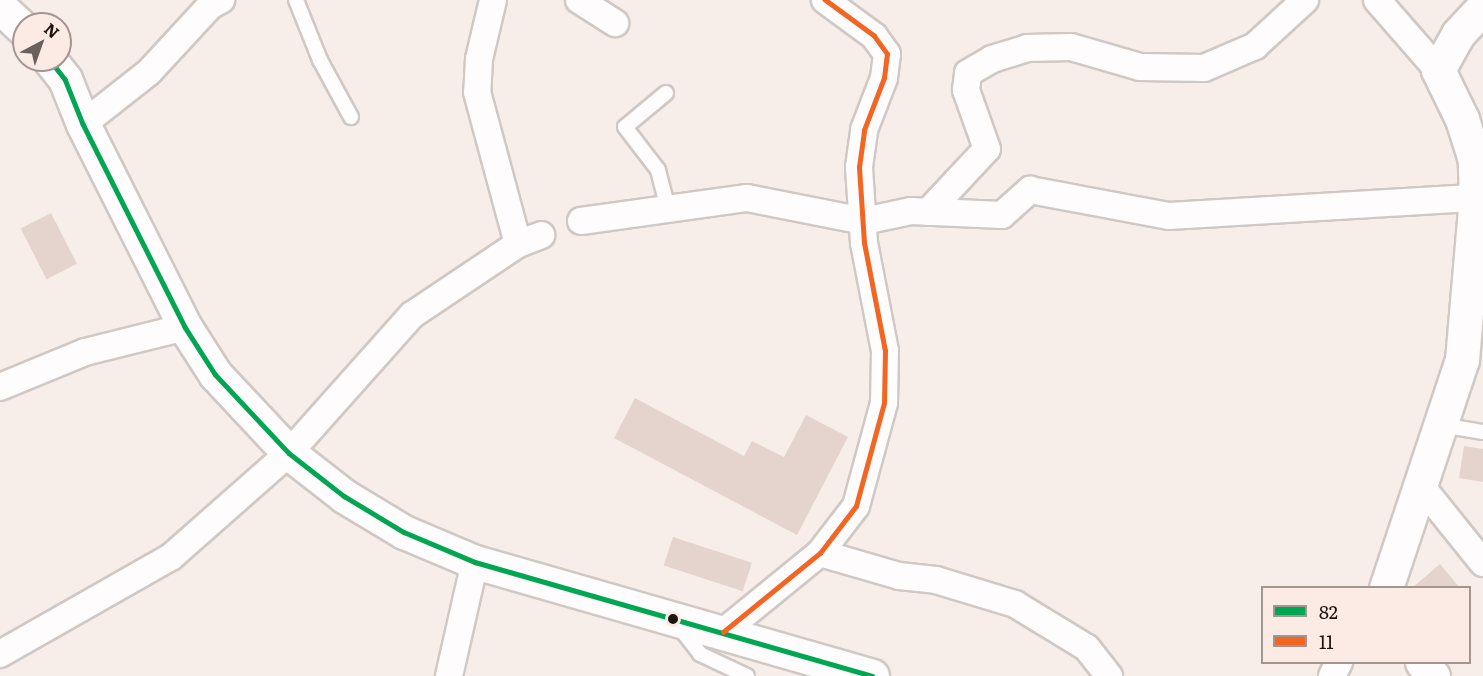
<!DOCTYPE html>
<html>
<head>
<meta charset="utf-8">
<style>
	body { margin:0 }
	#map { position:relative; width:1483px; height:676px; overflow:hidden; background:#f7eeea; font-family:Literata,serif }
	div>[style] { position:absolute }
	.building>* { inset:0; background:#e4d4cd; transform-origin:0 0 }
	.roads { filter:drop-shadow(2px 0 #d0c8c4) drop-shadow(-2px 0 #d0c8c4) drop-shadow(0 2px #d0c8c4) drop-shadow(0 -2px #d0c8c4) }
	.lane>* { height:14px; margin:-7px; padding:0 7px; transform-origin:7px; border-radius:7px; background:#fefcfc }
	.street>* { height:26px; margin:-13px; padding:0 13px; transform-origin:13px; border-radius:13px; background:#fefcfc }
	.secondary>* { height:33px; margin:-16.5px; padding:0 16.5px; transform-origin:16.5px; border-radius:16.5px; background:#fefcfc }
	.bus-1>* { height:4.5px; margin:-2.25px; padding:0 2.25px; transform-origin:2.25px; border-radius:2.25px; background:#00a651 }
	.bus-2>* { height:4.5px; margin:-2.25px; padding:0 2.25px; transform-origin:2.25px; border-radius:2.25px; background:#f26522 }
	.dots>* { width:16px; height:16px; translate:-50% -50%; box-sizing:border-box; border:3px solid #fcebe5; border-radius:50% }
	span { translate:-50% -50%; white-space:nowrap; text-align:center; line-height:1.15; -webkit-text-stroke:6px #fcebe5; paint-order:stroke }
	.legend { position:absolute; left:1261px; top:586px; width:210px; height:78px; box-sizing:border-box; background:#fcebe5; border:2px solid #a39590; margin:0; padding:8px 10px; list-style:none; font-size:18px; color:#1e1511 }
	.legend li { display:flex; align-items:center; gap:12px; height:30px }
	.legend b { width:30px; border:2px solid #a39590 }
	.north { position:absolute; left:12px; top:12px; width:60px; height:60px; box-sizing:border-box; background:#fcebe5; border:2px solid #a39590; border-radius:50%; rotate:41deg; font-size:16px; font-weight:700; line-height:24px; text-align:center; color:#1e1511 }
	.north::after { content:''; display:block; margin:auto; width:21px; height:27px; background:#6a615d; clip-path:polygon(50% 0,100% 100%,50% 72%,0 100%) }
</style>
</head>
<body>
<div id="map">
	<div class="building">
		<div style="left:51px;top:213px;width:57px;height:34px;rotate:63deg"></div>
		<div style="clip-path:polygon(635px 398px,744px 456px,752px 441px,784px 457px,806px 415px,848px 437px,797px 535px,614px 438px)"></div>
		<div style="clip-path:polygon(1464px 446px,1483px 449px,1483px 482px,1459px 478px)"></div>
		<div style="left:673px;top:537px;width:83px;height:30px;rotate:18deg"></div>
		<div style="clip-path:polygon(1440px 564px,1460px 588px,1412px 588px)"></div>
	</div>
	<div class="roads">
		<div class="lane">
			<div style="left:296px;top:0;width:65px;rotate:68.2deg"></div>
			<div style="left:320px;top:60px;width:65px;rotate:61.5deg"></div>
			<div style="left:666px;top:93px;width:53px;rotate:140.3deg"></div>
			<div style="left:625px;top:127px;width:54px;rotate:52.5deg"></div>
			<div style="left:658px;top:170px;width:40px;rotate:75.6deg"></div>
			<div style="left:1441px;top:425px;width:43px;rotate:9.5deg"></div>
			<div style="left:680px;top:628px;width:33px;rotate:52deg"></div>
			<div style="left:700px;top:654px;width:52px;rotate:25.1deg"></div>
		</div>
		<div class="street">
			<div style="left:493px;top:0;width:61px;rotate:103.3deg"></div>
			<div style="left:479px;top:59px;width:33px;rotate:93deg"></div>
			<div style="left:477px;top:92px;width:157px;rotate:74.9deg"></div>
			<div style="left:579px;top:0;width:43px;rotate:32.6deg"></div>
			<div style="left:1377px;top:0;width:93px;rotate:48.9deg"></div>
			<div style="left:83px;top:124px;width:84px;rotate:-38.2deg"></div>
			<div style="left:149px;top:72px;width:90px;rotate:-47.3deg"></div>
			<div style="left:210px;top:6px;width:13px;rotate:-29deg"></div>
			<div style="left:928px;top:212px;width:86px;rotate:-46.9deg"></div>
			<div style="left:987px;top:149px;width:63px;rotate:-109.6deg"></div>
			<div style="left:966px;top:90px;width:17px;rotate:-83deg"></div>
			<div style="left:968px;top:73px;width:28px;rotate:-30deg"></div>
			<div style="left:992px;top:59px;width:37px;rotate:-17deg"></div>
			<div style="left:1027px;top:48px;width:44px;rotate:-1.3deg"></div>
			<div style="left:1071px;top:47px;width:72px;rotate:16.2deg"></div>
			<div style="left:1140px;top:67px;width:64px;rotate:0.9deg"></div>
			<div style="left:1204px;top:68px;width:56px;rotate:-23.3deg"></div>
			<div style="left:1255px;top:46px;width:68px;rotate:-42.6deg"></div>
			<div style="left:581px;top:221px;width:168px;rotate:-7.9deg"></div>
			<div style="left:747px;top:198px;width:119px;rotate:11.1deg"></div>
			<div style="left:864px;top:221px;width:48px;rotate:-12deg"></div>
			<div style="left:911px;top:211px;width:91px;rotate:2.5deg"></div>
			<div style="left:1002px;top:215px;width:38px;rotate:-42deg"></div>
			<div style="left:1030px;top:190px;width:141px;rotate:10.6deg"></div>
			<div style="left:1169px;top:216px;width:308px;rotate:-3.4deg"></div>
			<div style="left:0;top:387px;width:92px;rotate:-22.4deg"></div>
			<div style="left:85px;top:352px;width:103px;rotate:-14deg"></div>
			<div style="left:1421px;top:486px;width:99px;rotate:51.2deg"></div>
			<div style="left:820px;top:553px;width:82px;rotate:16.2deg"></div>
			<div style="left:899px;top:576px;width:37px;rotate:6deg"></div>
			<div style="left:936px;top:580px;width:83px;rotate:16.9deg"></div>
			<div style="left:1015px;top:604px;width:84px;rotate:31.4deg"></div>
			<div style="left:1087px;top:648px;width:36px;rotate:52deg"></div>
			<div style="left:723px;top:632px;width:125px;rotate:-39.2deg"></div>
			<div style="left:820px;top:553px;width:59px;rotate:-52.5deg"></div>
			<div style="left:856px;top:506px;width:107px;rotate:-74.8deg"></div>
			<div style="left:884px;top:403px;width:52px;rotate:-88.9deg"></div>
			<div style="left:885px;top:351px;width:110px;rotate:-101deg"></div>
			<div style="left:864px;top:243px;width:76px;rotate:-93.8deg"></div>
			<div style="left:859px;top:167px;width:37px;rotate:-82deg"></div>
			<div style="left:864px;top:130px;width:56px;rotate:-69deg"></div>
			<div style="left:884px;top:78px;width:24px;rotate:-83deg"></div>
			<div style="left:887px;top:54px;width:22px;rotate:-126deg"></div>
			<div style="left:874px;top:36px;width:61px;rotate:-143.7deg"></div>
			<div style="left:0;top:654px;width:197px;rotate:-29.6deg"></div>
			<div style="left:171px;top:557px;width:157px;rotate:-41.4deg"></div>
			<div style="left:289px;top:453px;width:185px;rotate:-48.3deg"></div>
			<div style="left:412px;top:315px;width:128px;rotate:-33.8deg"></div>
			<div style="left:518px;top:244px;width:25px;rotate:-21deg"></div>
			<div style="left:449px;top:676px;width:117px;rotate:-77.2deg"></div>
			<div style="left:1332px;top:676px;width:16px;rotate:-63deg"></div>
		</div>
		<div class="secondary">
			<div style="left:0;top:7px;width:33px;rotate:43deg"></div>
			<div style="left:50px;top:60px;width:24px;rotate:52deg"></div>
			<div style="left:65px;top:79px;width:48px;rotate:68.2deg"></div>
			<div style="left:83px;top:124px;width:227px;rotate:63.3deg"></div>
			<div style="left:185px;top:327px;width:56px;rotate:57.4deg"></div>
			<div style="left:215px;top:374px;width:108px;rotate:46.9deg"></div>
			<div style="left:289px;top:453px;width:70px;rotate:38deg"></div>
			<div style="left:344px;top:496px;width:70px;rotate:31deg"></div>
			<div style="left:404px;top:532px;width:77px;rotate:22.9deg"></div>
			<div style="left:475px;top:562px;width:413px;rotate:16deg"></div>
			<div style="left:1386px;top:588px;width:240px;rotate:-71.6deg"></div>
			<div style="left:1462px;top:360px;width:163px;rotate:-85.1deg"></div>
			<div style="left:1476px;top:198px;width:38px;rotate:-92deg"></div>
			<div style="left:1475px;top:160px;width:43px;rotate:-107.6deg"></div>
			<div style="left:1462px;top:119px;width:55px;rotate:-116.1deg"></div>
			<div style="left:1438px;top:70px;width:41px;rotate:-60.9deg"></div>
			<div style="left:1458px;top:34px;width:37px;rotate:-47deg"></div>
			<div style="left:1422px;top:662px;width:18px;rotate:52deg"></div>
		</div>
	</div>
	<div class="bus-1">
		<div style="left:50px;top:60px;width:24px;rotate:52deg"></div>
		<div style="left:65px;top:79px;width:48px;rotate:68.2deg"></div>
		<div style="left:83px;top:124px;width:227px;rotate:63.3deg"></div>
		<div style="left:185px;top:327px;width:56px;rotate:57.4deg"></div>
		<div style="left:215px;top:374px;width:108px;rotate:46.9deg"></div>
		<div style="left:289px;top:453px;width:70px;rotate:38deg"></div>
		<div style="left:344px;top:496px;width:70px;rotate:31deg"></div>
		<div style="left:404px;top:532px;width:77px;rotate:22.9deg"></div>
		<div style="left:475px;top:562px;width:413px;rotate:16deg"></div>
	</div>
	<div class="bus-2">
		<div style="left:723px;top:632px;width:125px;rotate:-39.2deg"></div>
		<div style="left:820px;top:553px;width:59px;rotate:-52.5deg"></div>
		<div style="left:856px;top:506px;width:107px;rotate:-74.8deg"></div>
		<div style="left:884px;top:403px;width:52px;rotate:-88.9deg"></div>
		<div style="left:885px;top:351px;width:110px;rotate:-101deg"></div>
		<div style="left:864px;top:243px;width:76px;rotate:-93.8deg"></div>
		<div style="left:859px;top:167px;width:37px;rotate:-82deg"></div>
		<div style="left:864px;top:130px;width:56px;rotate:-69deg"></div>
		<div style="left:884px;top:78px;width:24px;rotate:-83deg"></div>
		<div style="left:887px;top:54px;width:22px;rotate:-126deg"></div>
		<div style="left:874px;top:36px;width:61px;rotate:-143.7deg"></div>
	</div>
	<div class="dots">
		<div style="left:673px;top:619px;background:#1e1511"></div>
	</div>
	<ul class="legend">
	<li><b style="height:8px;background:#00a651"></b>82</li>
	<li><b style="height:8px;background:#f26522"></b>11</li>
	</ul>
	<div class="north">N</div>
</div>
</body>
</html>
